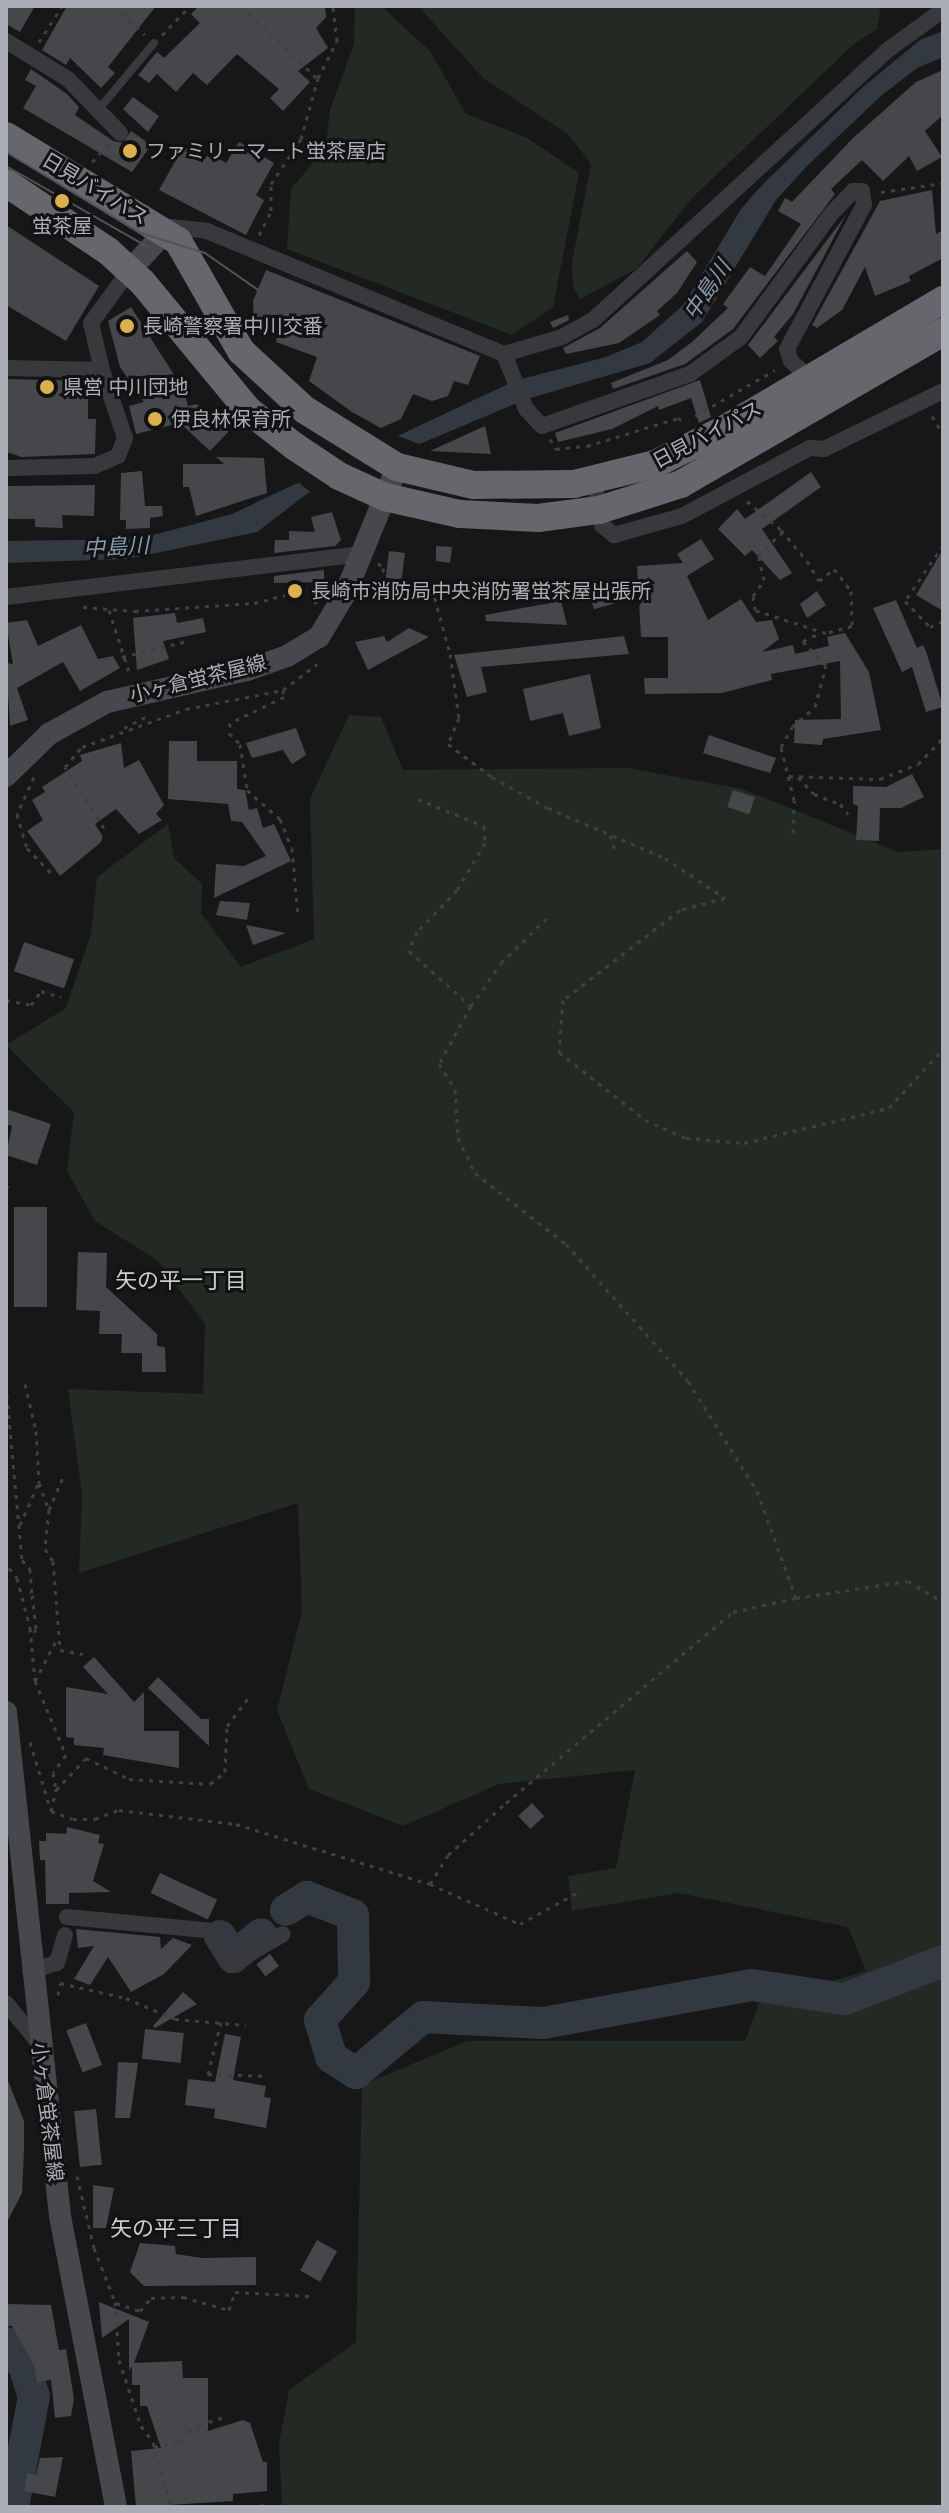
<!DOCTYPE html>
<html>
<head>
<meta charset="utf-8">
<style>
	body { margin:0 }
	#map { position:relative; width:949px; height:2513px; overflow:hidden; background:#171718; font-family:"Fira Sans","Noto Sans JP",sans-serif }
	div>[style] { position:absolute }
	.green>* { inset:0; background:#232a24 }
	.water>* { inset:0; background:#323940 }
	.pier>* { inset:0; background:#171718 }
	.river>* { height:32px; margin:-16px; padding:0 16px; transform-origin:16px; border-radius:16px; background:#323940 }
	.building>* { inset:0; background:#46474b; transform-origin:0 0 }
	.path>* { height:3px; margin-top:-1.5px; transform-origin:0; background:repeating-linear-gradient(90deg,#3e4044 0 4px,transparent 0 10px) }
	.lane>* { height:8px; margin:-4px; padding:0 4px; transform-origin:4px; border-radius:4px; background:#38393d }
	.street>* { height:16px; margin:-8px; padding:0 8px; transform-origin:8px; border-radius:8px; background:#38393d }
	.secondary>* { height:22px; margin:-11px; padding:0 11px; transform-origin:11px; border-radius:11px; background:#47484d }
	.highway>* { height:28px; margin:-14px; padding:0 14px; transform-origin:14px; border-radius:14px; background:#65676d }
	.tram>* { height:2px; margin:-1px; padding:0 1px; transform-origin:1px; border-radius:1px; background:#525358 }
	.dots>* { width:22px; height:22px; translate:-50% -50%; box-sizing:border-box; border:4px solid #121213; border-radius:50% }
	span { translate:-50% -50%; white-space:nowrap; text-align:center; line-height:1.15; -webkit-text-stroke:6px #121213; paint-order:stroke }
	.poi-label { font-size:20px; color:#abaeb7 }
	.left { translate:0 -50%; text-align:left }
	.street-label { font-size:20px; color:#abaeb7 }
	.water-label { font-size:22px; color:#8699ad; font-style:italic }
	.neighbourhood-label { font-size:22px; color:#cbcdd3 }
	.frame { position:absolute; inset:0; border:8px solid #abaeb7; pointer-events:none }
</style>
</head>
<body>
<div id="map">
	<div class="green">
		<div style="clip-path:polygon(355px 6px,381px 6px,430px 51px,466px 114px,527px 138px,579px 173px,553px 307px,512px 335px,287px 249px,291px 189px,326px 147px,330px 110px,354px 44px)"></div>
		<div style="clip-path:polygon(418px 6px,878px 6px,880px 13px,877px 29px,854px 44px,692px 198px,636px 269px,580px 299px,573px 287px,572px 262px,591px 164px,568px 134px,483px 78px)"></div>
		<div style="clip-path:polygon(349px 715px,381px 717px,403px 770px,627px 768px,742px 789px,898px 852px,943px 849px,943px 2507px,282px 2507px,279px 2444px,289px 2390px,356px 2342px,362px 2085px,467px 2041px,745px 2041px,759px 2003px,866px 1971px,848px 1927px,679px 1893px,572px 1911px,568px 1876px,616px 1868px,635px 1770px,499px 1784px,403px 1826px,309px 1789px,277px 1710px,302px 1611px,298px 1503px,79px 1573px,82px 1495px,68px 1389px,203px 1394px,205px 1324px,157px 1260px,95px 1221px,67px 1171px,74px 1112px,6px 1045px,66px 1008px,91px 934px,97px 877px,168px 824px,174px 858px,202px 884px,201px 913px,241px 967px,314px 939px,310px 799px)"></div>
	</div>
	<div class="water">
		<div style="clip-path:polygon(943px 31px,943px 57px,917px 68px,882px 95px,806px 167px,776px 200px,702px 322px,650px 363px,524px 400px,422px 443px,308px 493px,257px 532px,127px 559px,6px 563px,6px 541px,138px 539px,232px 514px,514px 381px,606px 357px,642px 342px,684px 304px,741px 209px,764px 183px,863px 87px,920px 40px)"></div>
	</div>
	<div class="pier">
		<div style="clip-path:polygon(391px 433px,424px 446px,314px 495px,297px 481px)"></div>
	</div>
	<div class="river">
		<div style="left:286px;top:1910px;width:25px;rotate:-32deg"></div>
		<div style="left:307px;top:1897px;width:49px;rotate:21.4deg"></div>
		<div style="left:353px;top:1915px;width:67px;rotate:89.1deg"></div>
		<div style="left:354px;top:1982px;width:51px;rotate:131.8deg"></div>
		<div style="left:320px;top:2020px;width:39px;rotate:73deg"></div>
		<div style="left:331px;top:2057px;width:30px;rotate:33deg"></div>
		<div style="left:356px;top:2073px;width:87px;rotate:-39.9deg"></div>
		<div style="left:423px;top:2017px;width:120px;rotate:2.9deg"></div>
		<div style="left:543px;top:2023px;width:212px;rotate:-10.3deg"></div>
		<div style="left:752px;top:1985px;width:94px;rotate:8.6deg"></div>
		<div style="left:845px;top:1999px;width:105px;rotate:-21.2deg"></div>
		<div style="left:220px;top:1936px;width:25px;rotate:58deg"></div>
		<div style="left:233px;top:1957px;width:36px;rotate:-39deg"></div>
		<div style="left:6px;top:2343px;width:29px;rotate:52deg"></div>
		<div style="left:24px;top:2366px;width:32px;rotate:72deg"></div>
		<div style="left:34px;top:2396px;width:113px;rotate:100.7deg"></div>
	</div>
	<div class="building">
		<div style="clip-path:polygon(6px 6px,35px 6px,20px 32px,6px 24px)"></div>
		<div style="clip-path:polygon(67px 6px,156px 6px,108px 67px,115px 73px,101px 88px,70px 58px,66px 65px,42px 50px)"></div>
		<div style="clip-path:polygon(199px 6px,325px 6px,326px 17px,316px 28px,328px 48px,298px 71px,310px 82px,283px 111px,270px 98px,279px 89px,237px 54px,207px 85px,193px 73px,176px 92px,157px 74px,149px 83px,138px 75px,157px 52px,164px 58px,200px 23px,191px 14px)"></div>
		<div style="clip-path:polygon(31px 69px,67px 94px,79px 107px,75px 115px,113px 141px,123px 143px,131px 131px,151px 145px,132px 172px,23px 108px,36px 86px,25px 80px)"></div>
		<div style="clip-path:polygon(943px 70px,943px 115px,925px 131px,942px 157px,917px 171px,909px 156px,883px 181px,862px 160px,831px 189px,835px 194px,733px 329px,685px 364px,613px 389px,611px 383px,668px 360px,692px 342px,728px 308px,723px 304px,750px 267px,765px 276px,801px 224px,778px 211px,785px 198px,792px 202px,853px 138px,916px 82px)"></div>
		<div style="clip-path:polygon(133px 97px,159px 116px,148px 132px,123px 109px)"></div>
		<div style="clip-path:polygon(239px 142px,274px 163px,256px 195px,264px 200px,246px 235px,159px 190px,183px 147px,204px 160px,209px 153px,226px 163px)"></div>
		<div style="clip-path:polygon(932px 190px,936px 234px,943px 230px,943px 258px,909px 276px,911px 281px,875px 296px,865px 267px,842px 310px,817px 328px,812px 325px,880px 201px)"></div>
		<div style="clip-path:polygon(846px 215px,793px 314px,774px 337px,778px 341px,760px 358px,748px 345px)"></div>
		<div style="clip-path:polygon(6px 225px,99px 286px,66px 341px,6px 305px)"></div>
		<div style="clip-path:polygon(687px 251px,697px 262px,677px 293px,657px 311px,660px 315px,619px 343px,566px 354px,563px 348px,600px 328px)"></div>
		<div style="clip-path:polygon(266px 270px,480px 356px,468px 385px,454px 381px,448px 396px,432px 401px,413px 394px,401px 419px,381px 428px,352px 412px,309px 381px,317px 357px,276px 342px,278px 334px,254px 325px,253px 301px)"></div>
		<div style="clip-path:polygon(131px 307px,183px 389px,188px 406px,197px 404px,229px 431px,210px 451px,180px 423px,136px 434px,129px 406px,144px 402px,120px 367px,108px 321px)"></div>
		<div style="clip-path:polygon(568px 315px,569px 320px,553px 328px,550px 322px)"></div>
		<div style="clip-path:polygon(6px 379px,88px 381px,88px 419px,96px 419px,95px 454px,22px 457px,6px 452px)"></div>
		<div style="clip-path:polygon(700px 380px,711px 417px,699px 423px,691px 398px,659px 410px,658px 406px,612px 429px,558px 442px,555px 433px)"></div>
		<div style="clip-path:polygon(485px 426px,491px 454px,430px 451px)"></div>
		<div style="clip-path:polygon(216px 457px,264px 458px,267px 493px,196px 516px,189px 487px,183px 487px,183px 464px,224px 464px)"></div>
		<div style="clip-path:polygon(142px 471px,145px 506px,162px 506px,163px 516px,150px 518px,150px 528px,126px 529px,126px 520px,120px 520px,121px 473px)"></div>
		<div style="clip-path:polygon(811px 472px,821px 487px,762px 529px,792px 573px,780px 580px,752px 550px,745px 556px,718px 529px,737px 509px,745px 519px)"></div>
		<div style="clip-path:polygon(95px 485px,94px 516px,62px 515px,63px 528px,35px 527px,35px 519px,9px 519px,6px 514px,6px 486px)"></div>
		<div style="clip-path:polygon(332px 512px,341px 540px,335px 546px,274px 553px,275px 540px,289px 540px,289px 531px,315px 532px,311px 517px)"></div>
		<div style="clip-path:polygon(701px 539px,714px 559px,687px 576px,708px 620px,741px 599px,756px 622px,772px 620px,779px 639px,762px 652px,793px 645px,795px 654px,829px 646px,827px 637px,845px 633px,869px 672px,881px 730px,823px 739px,822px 745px,794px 743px,795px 720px,841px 719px,840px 661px,771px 674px,772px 680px,722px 693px,645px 694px,644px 678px,668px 678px,668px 637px,641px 637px,637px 566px,683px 563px,677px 554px)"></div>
		<div style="clip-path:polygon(436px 546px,452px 547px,450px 563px,436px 561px)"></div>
		<div style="clip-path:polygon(943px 549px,943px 611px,916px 595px)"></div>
		<div style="left:389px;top:551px;width:16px;height:27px;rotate:7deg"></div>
		<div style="clip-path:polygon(324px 570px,324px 582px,274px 583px,274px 576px)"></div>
		<div style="left:610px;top:589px;width:15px;height:21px;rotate:74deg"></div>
		<div style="clip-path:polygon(817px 591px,826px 605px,807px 618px,800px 604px)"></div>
		<div style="clip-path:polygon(896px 600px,917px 648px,923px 645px,926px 651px,943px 707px,926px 712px,912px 667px,902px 672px,873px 608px)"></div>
		<div style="clip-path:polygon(561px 601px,567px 625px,486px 621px,485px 615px)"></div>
		<div style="clip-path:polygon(175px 613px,177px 623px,203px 618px,206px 632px,163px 641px,169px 659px,137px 670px,133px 618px)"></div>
		<div style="clip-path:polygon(27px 620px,38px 646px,81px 625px,98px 659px,113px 656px,120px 668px,80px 691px,63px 662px,17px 688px,28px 720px,10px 726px,6px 663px,13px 664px,6px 623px)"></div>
		<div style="clip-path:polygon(409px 628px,429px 637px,368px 670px,355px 642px,384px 636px,387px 642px)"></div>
		<div style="clip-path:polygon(624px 636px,629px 654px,481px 667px,487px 692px,467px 697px,454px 655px)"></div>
		<div style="clip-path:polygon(590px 674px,601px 728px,569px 736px,563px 713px,530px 721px,523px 689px)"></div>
		<div style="clip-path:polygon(296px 728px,306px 755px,292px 764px,283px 750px,252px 758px,246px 743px)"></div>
		<div style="clip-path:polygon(709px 735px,776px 758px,770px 773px,703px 753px)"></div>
		<div style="clip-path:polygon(169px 741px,197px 741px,197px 761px,237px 761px,237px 789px,245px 790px,249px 810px,257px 808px,263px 828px,274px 824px,291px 861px,214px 898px,216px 864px,244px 866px,266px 856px,242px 822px,231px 821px,228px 804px,168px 799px)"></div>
		<div style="clip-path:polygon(121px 743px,124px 768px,139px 760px,164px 805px,156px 814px,162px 820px,139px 834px,116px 809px,95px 824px,103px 837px,100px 843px,60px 876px,27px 831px,43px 820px,32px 800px,45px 792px,42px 787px,82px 761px,80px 755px)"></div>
		<div style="clip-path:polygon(912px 774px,924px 797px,901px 808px,880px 808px,879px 841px,856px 840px,858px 806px,853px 804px,853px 786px,886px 787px)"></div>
		<div style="left:733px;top:790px;width:23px;height:18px;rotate:18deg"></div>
		<div style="clip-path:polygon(220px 901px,250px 903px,247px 920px,216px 915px)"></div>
		<div style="clip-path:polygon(246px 925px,286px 933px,253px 945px)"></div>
		<div style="left:24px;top:942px;width:53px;height:31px;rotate:19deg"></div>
		<div style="clip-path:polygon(6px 1109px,51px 1124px,37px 1165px,6px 1155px,12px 1126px,6px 1124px)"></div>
		<div style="left:14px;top:1207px;width:33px;height:100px"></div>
		<div style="clip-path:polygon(78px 1252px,107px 1253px,106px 1287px,157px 1334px,157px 1346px,165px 1347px,166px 1372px,142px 1372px,142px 1353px,121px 1353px,122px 1334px,99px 1334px,100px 1311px,76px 1310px)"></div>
		<div style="clip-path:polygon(94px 1657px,134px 1702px,144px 1692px,144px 1731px,179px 1731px,179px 1768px,103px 1755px,104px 1748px,74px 1745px,74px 1738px,66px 1737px,66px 1687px,108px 1694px,83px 1667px)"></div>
		<div style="clip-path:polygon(158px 1677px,201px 1719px,209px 1719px,209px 1746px,148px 1688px)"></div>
		<div style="left:532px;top:1803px;width:18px;height:19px;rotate:47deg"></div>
		<div style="clip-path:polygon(67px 1827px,100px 1835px,98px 1843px,104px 1844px,93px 1881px,111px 1892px,69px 1893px,69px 1904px,46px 1904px,45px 1860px,40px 1860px,39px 1841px,46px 1841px,46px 1833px,66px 1834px)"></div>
		<div style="left:160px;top:1873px;width:63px;height:22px;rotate:25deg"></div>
		<div style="clip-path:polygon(76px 1929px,160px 1937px,161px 1949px,173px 1938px,192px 1945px,164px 1974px,131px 1992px,108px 1957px,90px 1985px,74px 1979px,94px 1946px,78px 1948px)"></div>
		<div style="left:270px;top:1954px;width:15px;height:17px;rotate:53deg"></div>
		<div style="clip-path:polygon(183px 1992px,197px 2004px,155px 2028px,153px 2026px)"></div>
		<div style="left:86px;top:2023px;width:45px;height:21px;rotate:69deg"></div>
		<div style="left:145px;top:2029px;width:39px;height:30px;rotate:6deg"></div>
		<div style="clip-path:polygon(225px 2034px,241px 2037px,233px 2080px,266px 2086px,264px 2097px,271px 2098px,266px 2128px,214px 2118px,215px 2109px,185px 2105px,188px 2079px,215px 2082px)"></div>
		<div style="clip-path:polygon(118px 2062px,138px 2063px,130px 2118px,115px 2118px)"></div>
		<div style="clip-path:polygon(7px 2078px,24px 2121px,24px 2150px,22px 2193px,6px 2224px)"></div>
		<div style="left:96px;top:2109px;width:56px;height:22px;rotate:84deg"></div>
		<div style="clip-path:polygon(93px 2185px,114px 2188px,106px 2228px,93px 2228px)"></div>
		<div style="left:317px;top:2240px;width:23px;height:35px;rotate:29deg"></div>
		<div style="clip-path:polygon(140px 2243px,175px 2246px,176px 2254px,202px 2258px,256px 2257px,256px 2285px,144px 2286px,130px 2272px)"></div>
		<div style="clip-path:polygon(99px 2302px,149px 2322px,134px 2363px,182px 2361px,183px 2378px,208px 2378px,208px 2431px,243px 2420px,250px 2423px,263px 2462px,267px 2462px,267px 2491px,233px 2494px,233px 2501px,136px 2507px,131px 2451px,161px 2448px,147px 2406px,140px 2406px,140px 2385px,132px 2385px,132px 2366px,129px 2371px,129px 2319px,102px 2338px)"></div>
		<div style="clip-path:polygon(6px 2304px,51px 2305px,59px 2350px,66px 2349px,74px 2399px,71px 2416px,55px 2418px,51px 2380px,37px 2382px,34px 2365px,12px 2326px,6px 2326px)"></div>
		<div style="clip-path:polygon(63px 2457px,55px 2497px,24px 2491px,27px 2473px,36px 2475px,40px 2458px)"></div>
	</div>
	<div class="path">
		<div style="left:114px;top:6px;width:42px;rotate:43.1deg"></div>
		<div style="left:241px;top:6px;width:105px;rotate:43.5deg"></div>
		<div style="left:162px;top:35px;width:40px;rotate:-46deg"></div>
		<div style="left:39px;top:42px;width:43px;rotate:-57.4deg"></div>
		<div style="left:92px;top:162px;width:25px;rotate:-47deg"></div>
		<div style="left:881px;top:192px;width:63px;rotate:-8.3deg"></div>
		<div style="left:259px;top:235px;width:27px;rotate:-63deg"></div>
		<div style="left:271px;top:211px;width:27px;rotate:-90deg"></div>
		<div style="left:271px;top:184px;width:54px;rotate:-56.3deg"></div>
		<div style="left:301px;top:139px;width:63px;rotate:-74.4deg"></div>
		<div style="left:318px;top:78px;width:42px;rotate:-62.8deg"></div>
		<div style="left:337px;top:41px;width:35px;rotate:-97deg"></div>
		<div style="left:695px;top:416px;width:92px;rotate:-29.9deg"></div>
		<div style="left:932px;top:416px;width:21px;rotate:59deg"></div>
		<div style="left:550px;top:439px;width:12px;rotate:59deg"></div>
		<div style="left:556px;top:449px;width:31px;rotate:-6deg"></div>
		<div style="left:587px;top:446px;width:95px;rotate:-17.1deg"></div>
		<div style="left:678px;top:418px;width:8px;rotate:30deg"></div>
		<div style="left:747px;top:501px;width:45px;rotate:40.5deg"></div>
		<div style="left:781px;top:530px;width:40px;rotate:50deg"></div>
		<div style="left:807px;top:561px;width:23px;rotate:59deg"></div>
		<div style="left:819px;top:581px;width:19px;rotate:-39deg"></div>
		<div style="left:834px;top:569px;width:28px;rotate:52deg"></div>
		<div style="left:851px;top:591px;width:35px;rotate:88deg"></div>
		<div style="left:852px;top:626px;width:27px;rotate:165deg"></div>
		<div style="left:826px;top:633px;width:75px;rotate:-162.1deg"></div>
		<div style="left:755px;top:610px;width:14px;rotate:-98deg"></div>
		<div style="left:753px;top:596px;width:19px;rotate:-55deg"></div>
		<div style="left:764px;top:580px;width:26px;rotate:-103deg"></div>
		<div style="left:758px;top:555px;width:34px;rotate:-43deg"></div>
		<div style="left:943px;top:545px;width:68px;rotate:124.2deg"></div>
		<div style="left:905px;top:601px;width:36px;rotate:46deg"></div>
		<div style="left:930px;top:627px;width:14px;rotate:-25deg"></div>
		<div style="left:378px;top:563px;width:8px;rotate:40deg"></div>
		<div style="left:384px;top:568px;width:21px;rotate:109deg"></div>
		<div style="left:377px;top:588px;width:11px;rotate:56deg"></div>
		<div style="left:383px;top:597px;width:50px;rotate:-10.4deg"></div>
		<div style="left:432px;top:588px;width:68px;rotate:74.7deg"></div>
		<div style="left:450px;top:654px;width:65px;rotate:82deg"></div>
		<div style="left:459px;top:718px;width:28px;rotate:113deg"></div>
		<div style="left:448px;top:744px;width:55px;rotate:36.9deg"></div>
		<div style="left:492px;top:777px;width:64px;rotate:29deg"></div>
		<div style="left:548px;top:808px;width:127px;rotate:23.1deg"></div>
		<div style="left:665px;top:858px;width:72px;rotate:33.7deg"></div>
		<div style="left:725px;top:898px;width:47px;rotate:165.1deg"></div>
		<div style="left:680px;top:910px;width:148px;rotate:142.4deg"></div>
		<div style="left:563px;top:1000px;width:52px;rotate:94.4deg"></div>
		<div style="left:559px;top:1052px;width:110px;rotate:38.3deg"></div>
		<div style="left:645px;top:1120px;width:45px;rotate:23.7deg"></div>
		<div style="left:686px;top:1138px;width:58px;rotate:4.9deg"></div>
		<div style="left:744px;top:1143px;width:149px;rotate:-13.6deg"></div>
		<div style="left:889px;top:1108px;width:80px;rotate:-47.5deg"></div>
		<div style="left:315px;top:604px;width:19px;rotate:-74deg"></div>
		<div style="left:83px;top:607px;width:52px;rotate:4.4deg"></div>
		<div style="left:135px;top:611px;width:119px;rotate:-3.8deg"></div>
		<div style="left:254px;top:603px;width:68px;rotate:-14.4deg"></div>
		<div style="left:109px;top:610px;width:68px;rotate:72.1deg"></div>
		<div style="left:122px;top:657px;width:67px;rotate:-13.8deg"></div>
		<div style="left:283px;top:690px;width:7px;rotate:82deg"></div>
		<div style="left:284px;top:697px;width:60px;rotate:154.3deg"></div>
		<div style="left:230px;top:723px;width:10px;rotate:96deg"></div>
		<div style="left:229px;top:733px;width:16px;rotate:45deg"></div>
		<div style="left:240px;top:744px;width:47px;rotate:81.3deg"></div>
		<div style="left:247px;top:790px;width:44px;rotate:41.3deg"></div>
		<div style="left:280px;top:819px;width:31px;rotate:68deg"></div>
		<div style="left:292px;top:848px;width:68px;rotate:85deg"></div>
		<div style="left:6px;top:698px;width:6px;rotate:-31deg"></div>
		<div style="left:124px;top:728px;width:28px;rotate:-27deg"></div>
		<div style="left:789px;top:776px;width:91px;rotate:1.9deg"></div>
		<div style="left:880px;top:779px;width:41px;rotate:-21.5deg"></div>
		<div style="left:918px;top:764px;width:36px;rotate:-46deg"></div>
		<div style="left:34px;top:777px;width:41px;rotate:114.7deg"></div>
		<div style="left:17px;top:814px;width:35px;rotate:74deg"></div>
		<div style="left:27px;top:848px;width:37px;rotate:46deg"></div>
		<div style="left:798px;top:777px;width:23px;rotate:47deg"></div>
		<div style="left:814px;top:794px;width:28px;rotate:21deg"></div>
		<div style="left:840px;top:804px;width:13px;rotate:51deg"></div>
		<div style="left:418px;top:799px;width:71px;rotate:22.2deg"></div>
		<div style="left:484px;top:826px;width:17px;rotate:87deg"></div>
		<div style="left:485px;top:843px;width:55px;rotate:120.8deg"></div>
		<div style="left:457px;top:890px;width:58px;rotate:133.6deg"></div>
		<div style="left:417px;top:932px;width:21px;rotate:113deg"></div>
		<div style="left:409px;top:951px;width:83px;rotate:41.6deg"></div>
		<div style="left:471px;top:1006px;width:66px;rotate:118.9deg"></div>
		<div style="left:439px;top:1064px;width:30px;rotate:57deg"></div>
		<div style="left:455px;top:1089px;width:49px;rotate:86.5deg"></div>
		<div style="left:458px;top:1138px;width:39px;rotate:64deg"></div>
		<div style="left:475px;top:1173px;width:115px;rotate:38deg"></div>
		<div style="left:566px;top:1244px;width:183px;rotate:48.3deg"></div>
		<div style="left:688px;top:1381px;width:130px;rotate:57.9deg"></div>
		<div style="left:757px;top:1491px;width:114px;rotate:70deg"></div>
		<div style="left:796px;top:1598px;width:113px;rotate:-8.6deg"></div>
		<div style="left:908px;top:1581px;width:41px;rotate:31deg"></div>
		<div style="left:104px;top:828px;width:72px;rotate:-122.6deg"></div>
		<div style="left:65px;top:767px;width:26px;rotate:-50deg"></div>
		<div style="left:82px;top:747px;width:111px;rotate:-20.1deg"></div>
		<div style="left:186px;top:709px;width:99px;rotate:-11.1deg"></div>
		<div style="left:283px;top:690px;width:43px;rotate:-37.4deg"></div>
		<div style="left:793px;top:833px;width:33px;rotate:-88deg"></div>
		<div style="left:794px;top:800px;width:55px;rotate:-103.8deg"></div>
		<div style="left:781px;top:747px;width:23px;rotate:-61deg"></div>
		<div style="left:792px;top:727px;width:30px;rotate:-41deg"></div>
		<div style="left:815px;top:707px;width:42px;rotate:-75deg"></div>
		<div style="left:826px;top:666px;width:34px;rotate:-133deg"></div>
		<div style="left:803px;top:641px;width:19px;rotate:-25deg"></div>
		<div style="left:610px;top:835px;width:20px;rotate:72deg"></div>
		<div style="left:6px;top:1000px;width:25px;rotate:11deg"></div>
		<div style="left:31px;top:1005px;width:17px;rotate:-54deg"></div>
		<div style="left:41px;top:991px;width:21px;rotate:17deg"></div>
		<div style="left:471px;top:1006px;width:52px;rotate:-55.1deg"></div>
		<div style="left:501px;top:963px;width:64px;rotate:-44.4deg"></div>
		<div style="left:6px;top:1189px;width:9px;rotate:-58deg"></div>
		<div style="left:25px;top:1384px;width:48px;rotate:76.8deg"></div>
		<div style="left:36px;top:1431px;width:52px;rotate:86.7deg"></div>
		<div style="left:39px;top:1483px;width:29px;rotate:70deg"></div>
		<div style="left:49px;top:1510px;width:39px;rotate:96deg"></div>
		<div style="left:45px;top:1549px;width:14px;rotate:56deg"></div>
		<div style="left:53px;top:1561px;width:89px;rotate:85.5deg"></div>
		<div style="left:60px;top:1650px;width:23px;rotate:10deg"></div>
		<div style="left:6px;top:1385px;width:176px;rotate:84.8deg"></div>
		<div style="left:22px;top:1560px;width:12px;rotate:48deg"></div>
		<div style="left:30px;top:1569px;width:26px;rotate:86deg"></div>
		<div style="left:32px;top:1595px;width:34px;rotate:83deg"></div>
		<div style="left:36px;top:1629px;width:9px;rotate:122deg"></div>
		<div style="left:49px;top:1510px;width:38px;rotate:-67deg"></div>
		<div style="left:20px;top:1525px;width:45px;rotate:-66.3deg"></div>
		<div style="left:9px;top:1568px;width:13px;rotate:51deg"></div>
		<div style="left:17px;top:1578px;width:52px;rotate:75.4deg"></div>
		<div style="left:30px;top:1628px;width:53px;rotate:84.6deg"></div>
		<div style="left:35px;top:1681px;width:80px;rotate:67.3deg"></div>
		<div style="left:66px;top:1755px;width:22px;rotate:126deg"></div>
		<div style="left:53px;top:1773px;width:17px;rotate:80deg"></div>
		<div style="left:35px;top:1681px;width:47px;rotate:-62.4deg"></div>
		<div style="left:30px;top:1742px;width:72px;rotate:73.1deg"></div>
		<div style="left:51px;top:1811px;width:23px;rotate:20deg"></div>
		<div style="left:73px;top:1819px;width:22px"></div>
		<div style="left:95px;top:1819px;width:26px;rotate:-21deg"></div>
		<div style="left:119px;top:1810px;width:118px;rotate:6.8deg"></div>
		<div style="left:236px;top:1824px;width:203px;rotate:17.2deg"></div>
		<div style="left:430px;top:1884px;width:98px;rotate:24deg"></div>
		<div style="left:520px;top:1924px;width:68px;rotate:-28.8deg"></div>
		<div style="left:51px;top:1811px;width:22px;rotate:-77deg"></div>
		<div style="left:56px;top:1790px;width:44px;rotate:-46.8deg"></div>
		<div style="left:86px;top:1758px;width:48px;rotate:26deg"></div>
		<div style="left:129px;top:1779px;width:81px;rotate:3.5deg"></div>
		<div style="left:210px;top:1784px;width:19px;rotate:-39deg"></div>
		<div style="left:225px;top:1772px;width:46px;rotate:-87.5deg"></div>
		<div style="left:227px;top:1726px;width:35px;rotate:-53deg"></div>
		<div style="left:430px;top:1884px;width:34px;rotate:-58deg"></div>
		<div style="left:448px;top:1855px;width:78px;rotate:-41.9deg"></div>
		<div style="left:506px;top:1803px;width:297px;rotate:-40.1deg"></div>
		<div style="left:733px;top:1612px;width:64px;rotate:-12.7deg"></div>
		<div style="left:58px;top:1995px;width:12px;rotate:-81deg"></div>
		<div style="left:60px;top:1983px;width:68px;rotate:12.8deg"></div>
		<div style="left:126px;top:1998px;width:53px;rotate:23.2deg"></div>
		<div style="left:175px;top:2019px;width:71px;rotate:4.8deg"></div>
		<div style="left:221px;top:2022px;width:54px;rotate:104deg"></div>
		<div style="left:208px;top:2074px;width:60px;rotate:1.9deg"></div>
		<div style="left:77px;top:2176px;width:74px;rotate:76.7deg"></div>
		<div style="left:94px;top:2248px;width:58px;rotate:68.7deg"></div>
		<div style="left:115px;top:2302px;width:58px;rotate:86.1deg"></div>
		<div style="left:119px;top:2360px;width:70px;rotate:71.6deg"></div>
		<div style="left:141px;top:2426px;width:20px;rotate:53deg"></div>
		<div style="left:153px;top:2442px;width:67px;rotate:74.5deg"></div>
		<div style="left:116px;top:2303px;width:25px;rotate:18deg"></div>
		<div style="left:140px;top:2311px;width:17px;rotate:-50deg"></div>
		<div style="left:151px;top:2298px;width:32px;rotate:-2deg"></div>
		<div style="left:183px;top:2297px;width:48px;rotate:15.8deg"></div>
		<div style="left:229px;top:2310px;width:19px;rotate:-72deg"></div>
		<div style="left:235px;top:2292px;width:75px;rotate:3.1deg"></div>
		<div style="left:154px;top:2447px;width:25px;rotate:-11deg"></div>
		<div style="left:179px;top:2442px;width:15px;rotate:-53deg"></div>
		<div style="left:188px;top:2430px;width:10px;rotate:6deg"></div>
		<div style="left:198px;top:2431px;width:6px;rotate:-81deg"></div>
		<div style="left:199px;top:2425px;width:26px;rotate:-18deg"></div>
		<div style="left:233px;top:2507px;width:7px"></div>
		<div style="left:260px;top:2507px;width:6px;rotate:-39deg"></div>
	</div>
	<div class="lane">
		<div style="left:99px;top:109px;width:86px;rotate:-50.2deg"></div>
	</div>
	<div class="street">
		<div style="left:6px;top:41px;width:73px;rotate:31.5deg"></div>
		<div style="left:68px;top:79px;width:75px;rotate:46.1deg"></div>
		<div style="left:171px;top:227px;width:36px;rotate:6deg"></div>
		<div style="left:207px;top:231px;width:321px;rotate:22.5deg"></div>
		<div style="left:504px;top:354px;width:60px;rotate:-16.3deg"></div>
		<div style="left:562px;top:337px;width:35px;rotate:-29deg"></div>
		<div style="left:593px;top:320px;width:401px;rotate:-42.5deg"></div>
		<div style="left:889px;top:49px;width:67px;rotate:-35.8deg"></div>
		<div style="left:504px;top:354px;width:59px;rotate:68.2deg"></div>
		<div style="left:526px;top:409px;width:23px;rotate:47deg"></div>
		<div style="left:542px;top:426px;width:157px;rotate:-19.4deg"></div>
		<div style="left:690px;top:374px;width:63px;rotate:-36deg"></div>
		<div style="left:741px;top:337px;width:152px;rotate:-53.8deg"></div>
		<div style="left:831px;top:214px;width:32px;rotate:-46deg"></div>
		<div style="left:853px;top:191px;width:9px"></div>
		<div style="left:862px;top:191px;width:14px;rotate:82deg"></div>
		<div style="left:864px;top:205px;width:163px;rotate:118.1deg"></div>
		<div style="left:787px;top:349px;width:13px;rotate:72deg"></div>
		<div style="left:791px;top:361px;width:25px;rotate:43deg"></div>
		<div style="left:6px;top:368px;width:96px;rotate:1.2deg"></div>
		<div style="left:102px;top:370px;width:72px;rotate:71.3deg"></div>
		<div style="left:125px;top:438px;width:19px;rotate:111deg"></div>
		<div style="left:118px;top:456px;width:25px;rotate:157deg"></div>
		<div style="left:95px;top:466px;width:89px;rotate:178.7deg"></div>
		<div style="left:102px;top:370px;width:48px;rotate:-103.2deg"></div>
		<div style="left:91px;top:323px;width:64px;rotate:-53.8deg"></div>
		<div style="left:594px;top:481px;width:45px;rotate:79.7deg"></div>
		<div style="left:602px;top:525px;width:16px;rotate:40deg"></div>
		<div style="left:614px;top:535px;width:71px;rotate:-15.6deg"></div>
		<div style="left:682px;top:516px;width:145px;rotate:-28deg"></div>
		<div style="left:810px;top:448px;width:14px;rotate:4deg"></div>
		<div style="left:824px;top:449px;width:132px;rotate:-26deg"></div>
		<div style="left:6px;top:597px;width:358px;rotate:-6.9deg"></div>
		<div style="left:67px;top:1917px;width:150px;rotate:5.4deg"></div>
		<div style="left:216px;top:1931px;width:37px;rotate:68deg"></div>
		<div style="left:230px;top:1965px;width:61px;rotate:-30.3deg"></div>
		<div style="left:30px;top:1971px;width:28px;rotate:-17deg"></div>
		<div style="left:57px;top:1963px;width:29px;rotate:-74deg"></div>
		<div style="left:6px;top:2003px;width:50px;rotate:50.6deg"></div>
	</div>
	<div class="secondary">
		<div style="left:129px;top:271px;width:54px;rotate:-47.2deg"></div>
		<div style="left:6px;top:776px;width:60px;rotate:-44.3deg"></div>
		<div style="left:49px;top:734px;width:66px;rotate:-28.9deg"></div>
		<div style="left:107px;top:702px;width:144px;rotate:-12.9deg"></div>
		<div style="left:247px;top:670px;width:42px;rotate:-19.3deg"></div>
		<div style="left:287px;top:656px;width:37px;rotate:-31deg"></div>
		<div style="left:319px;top:637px;width:52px;rotate:-59deg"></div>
		<div style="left:346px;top:592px;width:135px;rotate:-67.8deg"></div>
		<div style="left:6px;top:1712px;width:507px;rotate:83.88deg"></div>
		<div style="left:60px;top:2216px;width:296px;rotate:79.1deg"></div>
	</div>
	<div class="highway">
		<div style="left:6px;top:136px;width:202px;rotate:31.4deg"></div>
		<div style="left:178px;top:241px;width:127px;rotate:60.2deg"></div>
		<div style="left:241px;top:351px;width:87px;rotate:42.7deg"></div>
		<div style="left:305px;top:410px;width:108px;rotate:31.8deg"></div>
		<div style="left:397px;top:467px;width:79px;rotate:13.2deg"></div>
		<div style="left:474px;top:485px;width:100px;rotate:-0.6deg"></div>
		<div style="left:574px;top:484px;width:83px;rotate:-13.9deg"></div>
		<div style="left:655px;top:464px;width:76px;rotate:-26.6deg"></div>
		<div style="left:723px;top:430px;width:256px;rotate:-30.6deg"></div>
		<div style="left:6px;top:183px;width:123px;rotate:33.7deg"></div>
		<div style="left:108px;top:251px;width:47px;rotate:42.4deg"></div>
		<div style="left:143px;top:283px;width:165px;rotate:50.4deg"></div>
		<div style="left:248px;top:410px;width:58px;rotate:38deg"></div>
		<div style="left:294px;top:446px;width:54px;rotate:33.7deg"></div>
		<div style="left:339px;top:476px;width:51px;rotate:24.5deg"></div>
		<div style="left:385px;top:497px;width:77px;rotate:12.8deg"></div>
		<div style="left:460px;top:514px;width:78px;rotate:2.9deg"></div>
		<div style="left:538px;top:518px;width:62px;rotate:-7.5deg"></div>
		<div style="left:599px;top:510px;width:86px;rotate:-17.6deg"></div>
		<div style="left:681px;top:484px;width:303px;rotate:-30.1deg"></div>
	</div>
	<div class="tram">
		<div style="left:6px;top:152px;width:157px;rotate:31deg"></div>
		<div style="left:141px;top:233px;width:67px;rotate:17.4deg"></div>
		<div style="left:205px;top:253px;width:65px;rotate:34.9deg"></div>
		<div style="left:6px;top:166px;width:163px;rotate:29.7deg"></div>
	</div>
	<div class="dots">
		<div style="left:130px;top:151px;background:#dbb14d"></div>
		<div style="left:62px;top:201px;background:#dbb14d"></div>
		<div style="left:127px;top:326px;background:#dbb14d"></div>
		<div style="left:47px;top:387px;background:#dbb14d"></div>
		<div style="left:155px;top:419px;background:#dbb14d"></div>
		<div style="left:295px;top:591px;background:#dbb14d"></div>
	</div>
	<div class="poi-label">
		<span class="left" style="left:146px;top:151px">ファミリーマート蛍茶屋店</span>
		<span style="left:62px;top:226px">蛍茶屋</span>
		<span class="left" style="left:143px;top:326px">長崎警察署中川交番</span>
		<span class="left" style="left:63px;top:387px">県営 中川団地</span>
		<span class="left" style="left:171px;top:419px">伊良林保育所</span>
		<span class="left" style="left:311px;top:591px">長崎市消防局中央消防署蛍茶屋出張所</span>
	</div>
	<div class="street-label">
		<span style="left:95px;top:189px;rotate:31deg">日見バイパス</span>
		<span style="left:707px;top:435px;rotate:-28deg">日見バイパス</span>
		<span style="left:198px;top:679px;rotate:-14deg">小ヶ倉蛍茶屋線</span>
		<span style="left:47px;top:2112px;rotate:83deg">小ヶ倉蛍茶屋線</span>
	</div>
	<div class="water-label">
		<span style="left:707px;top:290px;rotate:-56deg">中島川</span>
		<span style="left:116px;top:547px;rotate:-3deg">中島川</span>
	</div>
	<div class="neighbourhood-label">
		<span style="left:181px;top:1281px">矢の平一丁目</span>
		<span style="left:176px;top:2229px">矢の平三丁目</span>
	</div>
	<div class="frame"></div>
</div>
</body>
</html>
